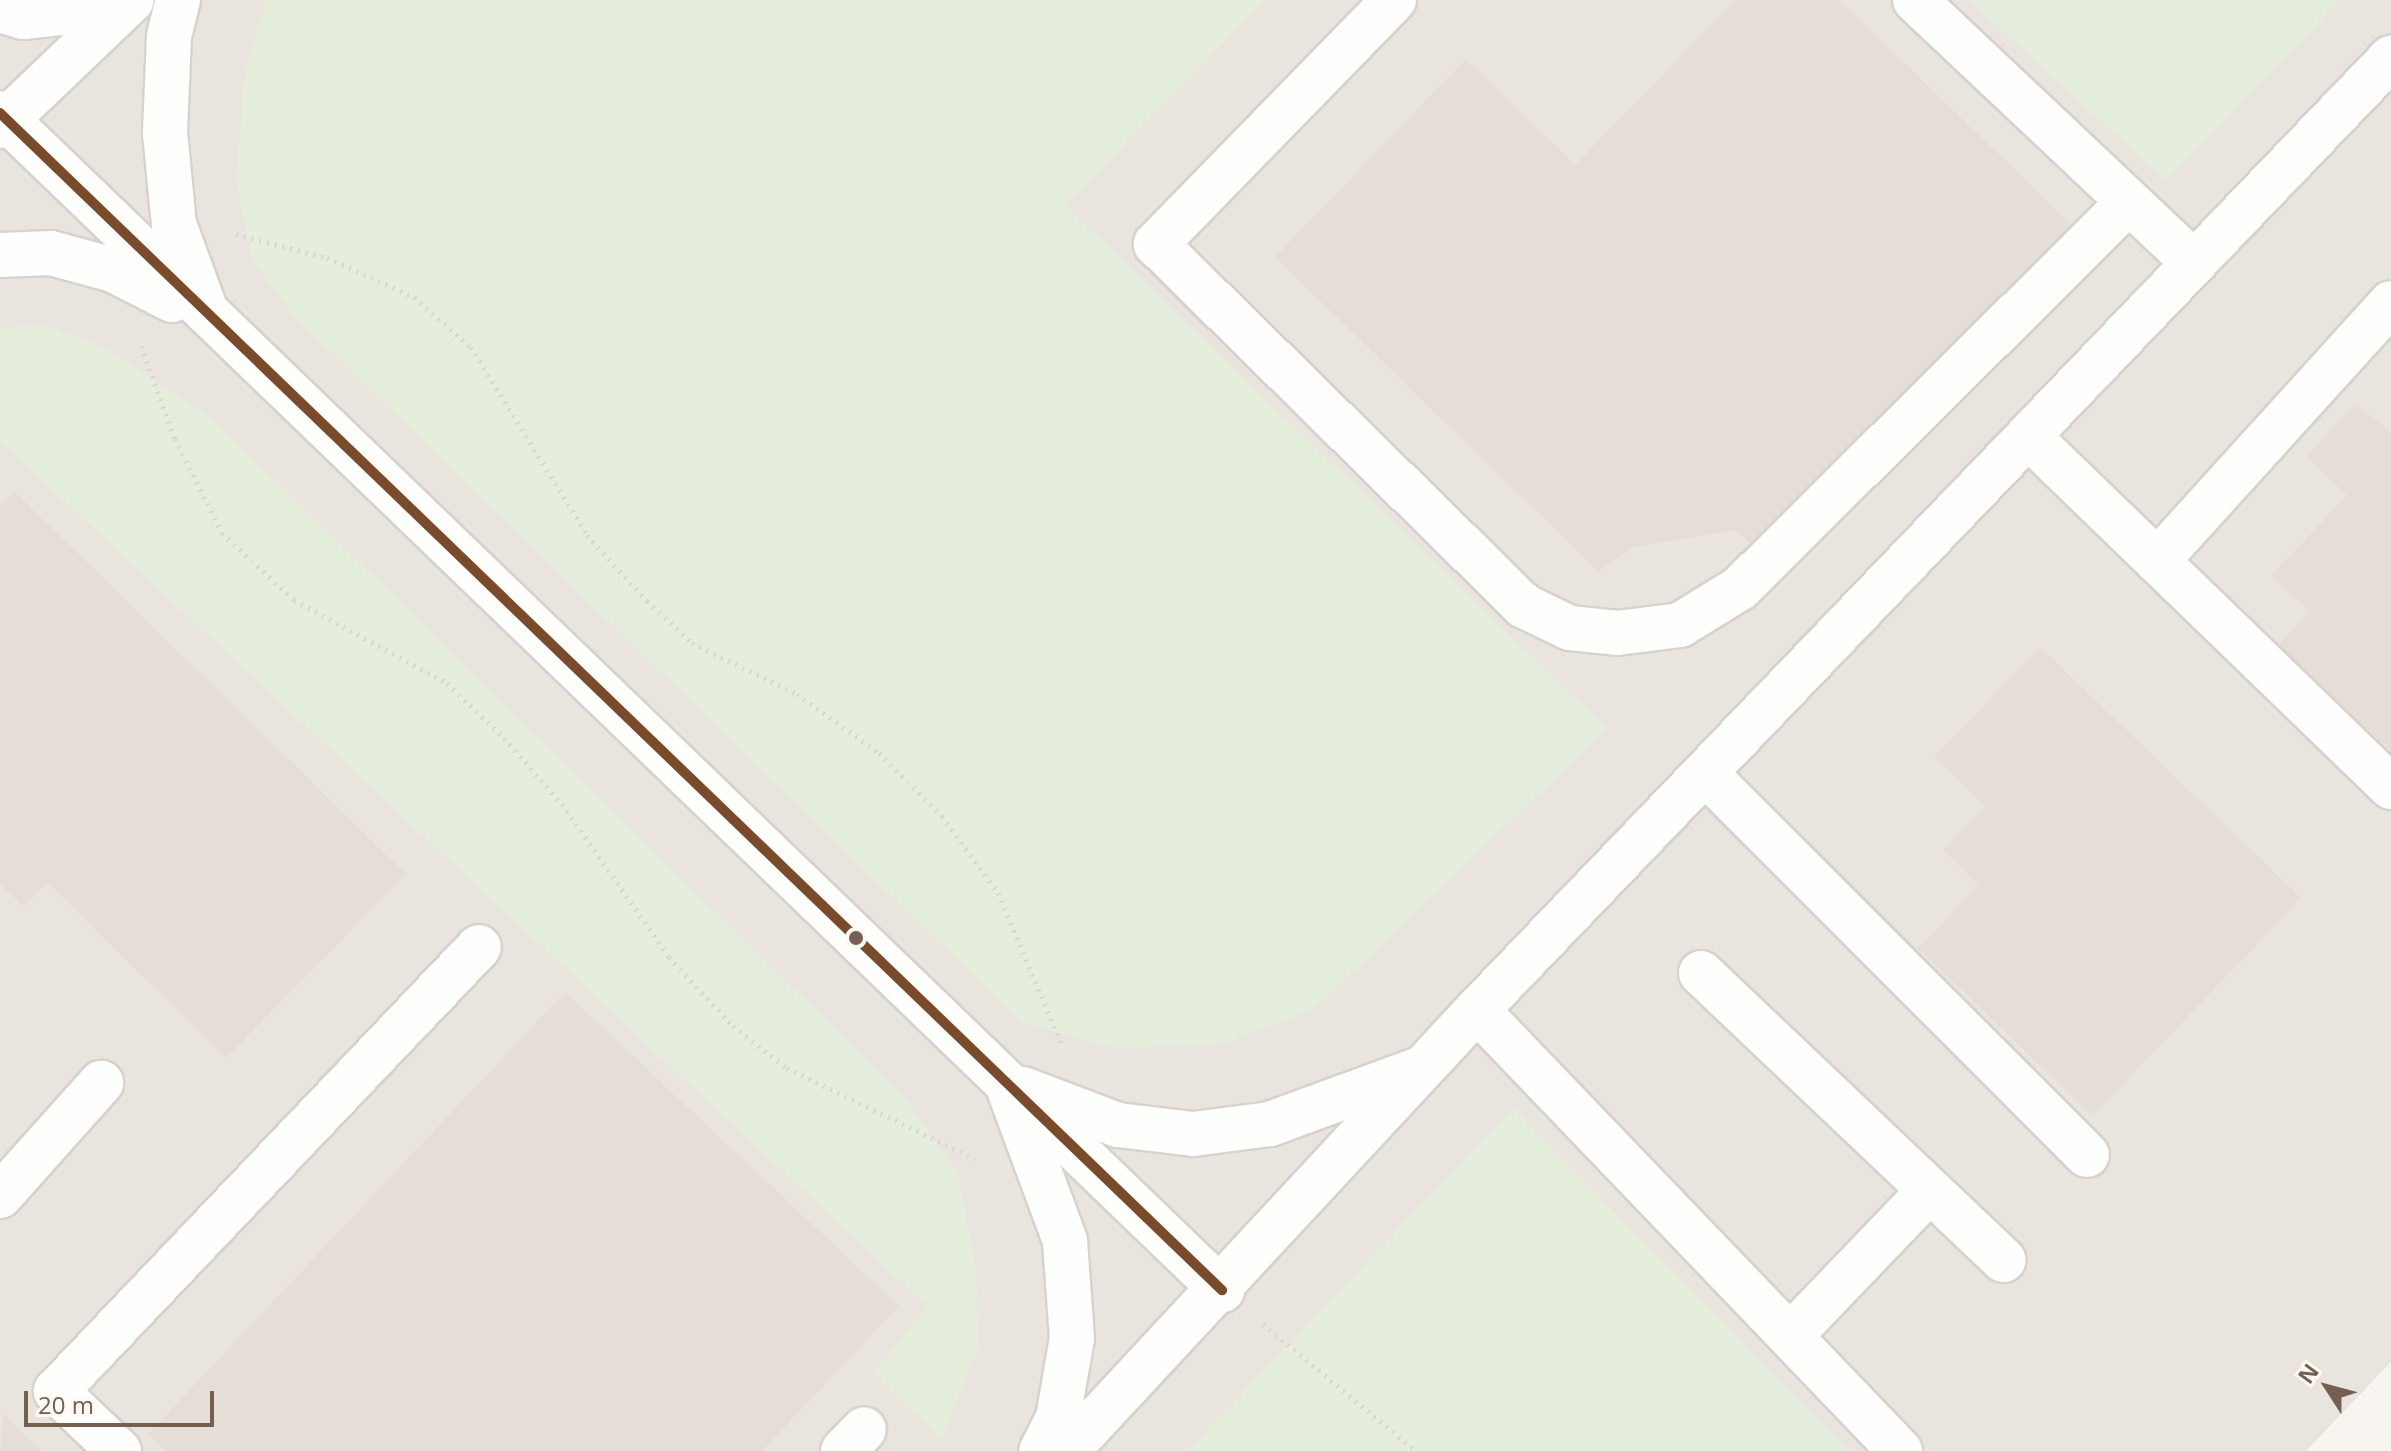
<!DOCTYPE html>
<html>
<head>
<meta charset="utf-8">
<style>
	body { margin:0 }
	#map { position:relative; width:2391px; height:1451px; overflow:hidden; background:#f8f5f0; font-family:"Open Sans",sans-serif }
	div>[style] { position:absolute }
	.industrial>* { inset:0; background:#eae4df }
	.green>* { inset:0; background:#e5eddc }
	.building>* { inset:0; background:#e4ded7 }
	.path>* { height:5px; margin-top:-2.5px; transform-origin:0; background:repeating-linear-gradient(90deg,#dad5d0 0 2px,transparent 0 8px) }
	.roads { filter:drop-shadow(2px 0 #d7d2ce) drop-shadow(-2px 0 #d7d2ce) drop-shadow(0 2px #d7d2ce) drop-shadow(0 -2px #d7d2ce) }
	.minor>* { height:44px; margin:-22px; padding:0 22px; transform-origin:22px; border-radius:22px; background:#fefefd }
	.bus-1>* { height:10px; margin:-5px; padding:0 5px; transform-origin:5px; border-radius:5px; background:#7a4b2a }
	.dots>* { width:22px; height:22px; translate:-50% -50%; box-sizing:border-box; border:4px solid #fdfaf3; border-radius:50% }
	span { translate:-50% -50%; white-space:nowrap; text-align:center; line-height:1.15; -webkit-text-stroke:6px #fdfaf3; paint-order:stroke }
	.north { position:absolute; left:2287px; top:1347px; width:80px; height:80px; -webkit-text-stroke:6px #fdfaf3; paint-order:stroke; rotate:306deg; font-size:22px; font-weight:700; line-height:32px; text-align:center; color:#745f51 }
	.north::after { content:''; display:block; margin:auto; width:28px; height:36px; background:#745f51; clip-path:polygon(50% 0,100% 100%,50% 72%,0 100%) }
	.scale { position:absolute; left:24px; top:1391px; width:190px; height:36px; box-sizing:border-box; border:4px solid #745f51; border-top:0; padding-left:10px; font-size:24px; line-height:28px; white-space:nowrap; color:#745f51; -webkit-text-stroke:6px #fdfaf3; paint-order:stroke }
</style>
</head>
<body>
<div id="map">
	<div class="industrial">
		<div style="clip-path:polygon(0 0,2391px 0,2391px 1362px,2306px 1451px,0 1451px)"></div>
	</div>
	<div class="green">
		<div style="clip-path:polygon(267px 0,1266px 0,1065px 205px,1607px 729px,1313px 1010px,1223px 1044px,1112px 1048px,1020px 1021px,293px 315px,253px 261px,236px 180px,245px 68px)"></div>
		<div style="clip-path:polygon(1969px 0,2340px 0,2166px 181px)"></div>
		<div style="clip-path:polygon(43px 324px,107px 348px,214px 420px,905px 1098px,958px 1174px,976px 1270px,978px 1347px,942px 1440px,873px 1374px,927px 1306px,0 441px,0 328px)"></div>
		<div style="clip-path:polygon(1513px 1108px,1849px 1451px,1187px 1451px)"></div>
	</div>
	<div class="building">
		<div style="clip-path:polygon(1735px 0,1839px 0,2074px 227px,1760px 553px,1736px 530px,1634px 547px,1598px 571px,1275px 257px,1466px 59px,1575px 165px)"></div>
		<div style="clip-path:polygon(2355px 404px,2391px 432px,2391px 751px,2277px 646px,2309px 611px,2271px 576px,2347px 495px,2306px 456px)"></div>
		<div style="clip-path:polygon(14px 491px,406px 874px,226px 1058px,47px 882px,24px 907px,0 884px,0 505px)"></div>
		<div style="clip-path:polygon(2040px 647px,2301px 898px,2093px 1116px,1918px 948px,1979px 885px,1943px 850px,1985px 807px,1934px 757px)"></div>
		<div style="clip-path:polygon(565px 992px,899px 1306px,762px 1451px,166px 1451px,148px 1434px)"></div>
		<div style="clip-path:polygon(4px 1414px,42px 1451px,0 1451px)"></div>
	</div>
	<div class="path">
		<div style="left:236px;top:234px;width:94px;rotate:14.8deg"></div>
		<div style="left:327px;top:258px;width:95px;rotate:24.1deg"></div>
		<div style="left:414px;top:297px;width:76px;rotate:41.3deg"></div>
		<div style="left:471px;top:347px;width:221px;rotate:58.3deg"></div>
		<div style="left:587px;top:535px;width:89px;rotate:47.7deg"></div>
		<div style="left:647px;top:601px;width:62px;rotate:43deg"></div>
		<div style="left:692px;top:643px;width:117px;rotate:25.9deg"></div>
		<div style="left:797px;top:694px;width:101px;rotate:35.7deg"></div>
		<div style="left:879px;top:753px;width:89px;rotate:45deg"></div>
		<div style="left:942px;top:816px;width:95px;rotate:54deg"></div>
		<div style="left:998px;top:893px;width:163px;rotate:67.2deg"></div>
		<div style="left:141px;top:346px;width:99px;rotate:69.9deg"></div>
		<div style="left:175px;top:439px;width:105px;rotate:63.4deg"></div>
		<div style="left:222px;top:533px;width:98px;rotate:42.9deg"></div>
		<div style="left:294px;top:600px;width:174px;rotate:28.5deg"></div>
		<div style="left:447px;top:683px;width:79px;rotate:44deg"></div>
		<div style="left:504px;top:738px;width:88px;rotate:48.7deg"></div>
		<div style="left:562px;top:804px;width:187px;rotate:55deg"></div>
		<div style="left:669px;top:957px;width:94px;rotate:47.2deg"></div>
		<div style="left:733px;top:1026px;width:68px;rotate:37.9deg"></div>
		<div style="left:787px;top:1068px;width:209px;rotate:25.8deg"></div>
		<div style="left:1263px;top:1324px;width:199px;rotate:39.7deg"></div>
	</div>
	<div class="roads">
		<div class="minor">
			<div style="left:178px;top:0;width:37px;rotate:104deg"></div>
			<div style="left:169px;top:36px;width:97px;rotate:92.4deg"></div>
			<div style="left:165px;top:133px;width:91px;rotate:84.4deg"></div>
			<div style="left:174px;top:224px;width:87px;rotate:69.9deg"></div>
			<div style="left:1394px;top:0;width:341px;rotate:134.3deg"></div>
			<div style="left:1156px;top:244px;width:516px;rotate:44.53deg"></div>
			<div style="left:1524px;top:606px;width:51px;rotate:25.6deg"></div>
			<div style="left:1570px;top:628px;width:47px;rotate:6.1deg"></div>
			<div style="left:1617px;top:633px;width:64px;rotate:-7.2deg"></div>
			<div style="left:1680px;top:625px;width:70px;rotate:-31.7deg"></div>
			<div style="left:1740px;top:588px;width:548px;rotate:-44.78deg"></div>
			<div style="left:1915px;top:0;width:383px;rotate:43.3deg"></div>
			<div style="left:0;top:10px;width:24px;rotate:17deg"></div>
			<div style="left:23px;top:17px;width:65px;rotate:-6.1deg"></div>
			<div style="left:88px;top:10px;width:21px;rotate:-29deg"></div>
			<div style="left:0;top:113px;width:1697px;rotate:43.93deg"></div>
			<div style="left:0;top:126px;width:182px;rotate:-43.7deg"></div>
			<div style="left:0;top:255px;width:51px;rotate:-2.2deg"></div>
			<div style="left:51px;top:253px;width:64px;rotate:15.3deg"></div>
			<div style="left:113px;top:270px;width:66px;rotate:27deg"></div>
			<div style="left:2028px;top:436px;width:505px;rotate:44.04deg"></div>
			<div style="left:2157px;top:561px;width:348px;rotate:-47.8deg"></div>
			<div style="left:1705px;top:773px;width:540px;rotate:45deg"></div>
			<div style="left:1701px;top:973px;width:417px;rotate:43.5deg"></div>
			<div style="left:1477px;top:1010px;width:611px;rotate:46.19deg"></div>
			<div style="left:1023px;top:1089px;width:102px;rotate:20.8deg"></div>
			<div style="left:1118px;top:1125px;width:76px;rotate:6.8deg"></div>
			<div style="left:1193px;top:1134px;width:78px;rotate:-7.4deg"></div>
			<div style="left:1270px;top:1124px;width:157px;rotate:-20.2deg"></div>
			<div style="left:1010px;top:1092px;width:159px;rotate:69.7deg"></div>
			<div style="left:1065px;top:1241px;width:97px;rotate:85.9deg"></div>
			<div style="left:1072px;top:1338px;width:81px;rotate:99.9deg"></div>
			<div style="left:1058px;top:1418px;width:37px;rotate:117deg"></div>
			<div style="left:0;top:1196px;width:152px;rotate:-48.2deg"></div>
			<div style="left:1790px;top:1336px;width:201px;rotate:-46.2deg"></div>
			<div style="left:119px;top:1451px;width:87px;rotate:-136.4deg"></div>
			<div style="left:56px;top:1391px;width:613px;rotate:-46.39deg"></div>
			<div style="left:843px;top:1451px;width:30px;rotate:-46deg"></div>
			<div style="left:1067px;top:1451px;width:602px;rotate:-47.09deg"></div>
			<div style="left:1477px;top:1010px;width:1320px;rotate:-46.17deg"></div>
		</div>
	</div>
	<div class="bus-1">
		<div style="left:0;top:113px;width:1697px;rotate:43.93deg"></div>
	</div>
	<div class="dots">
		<div style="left:856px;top:938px;background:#745f51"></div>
	</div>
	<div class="north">N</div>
	<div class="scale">20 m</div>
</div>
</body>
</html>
